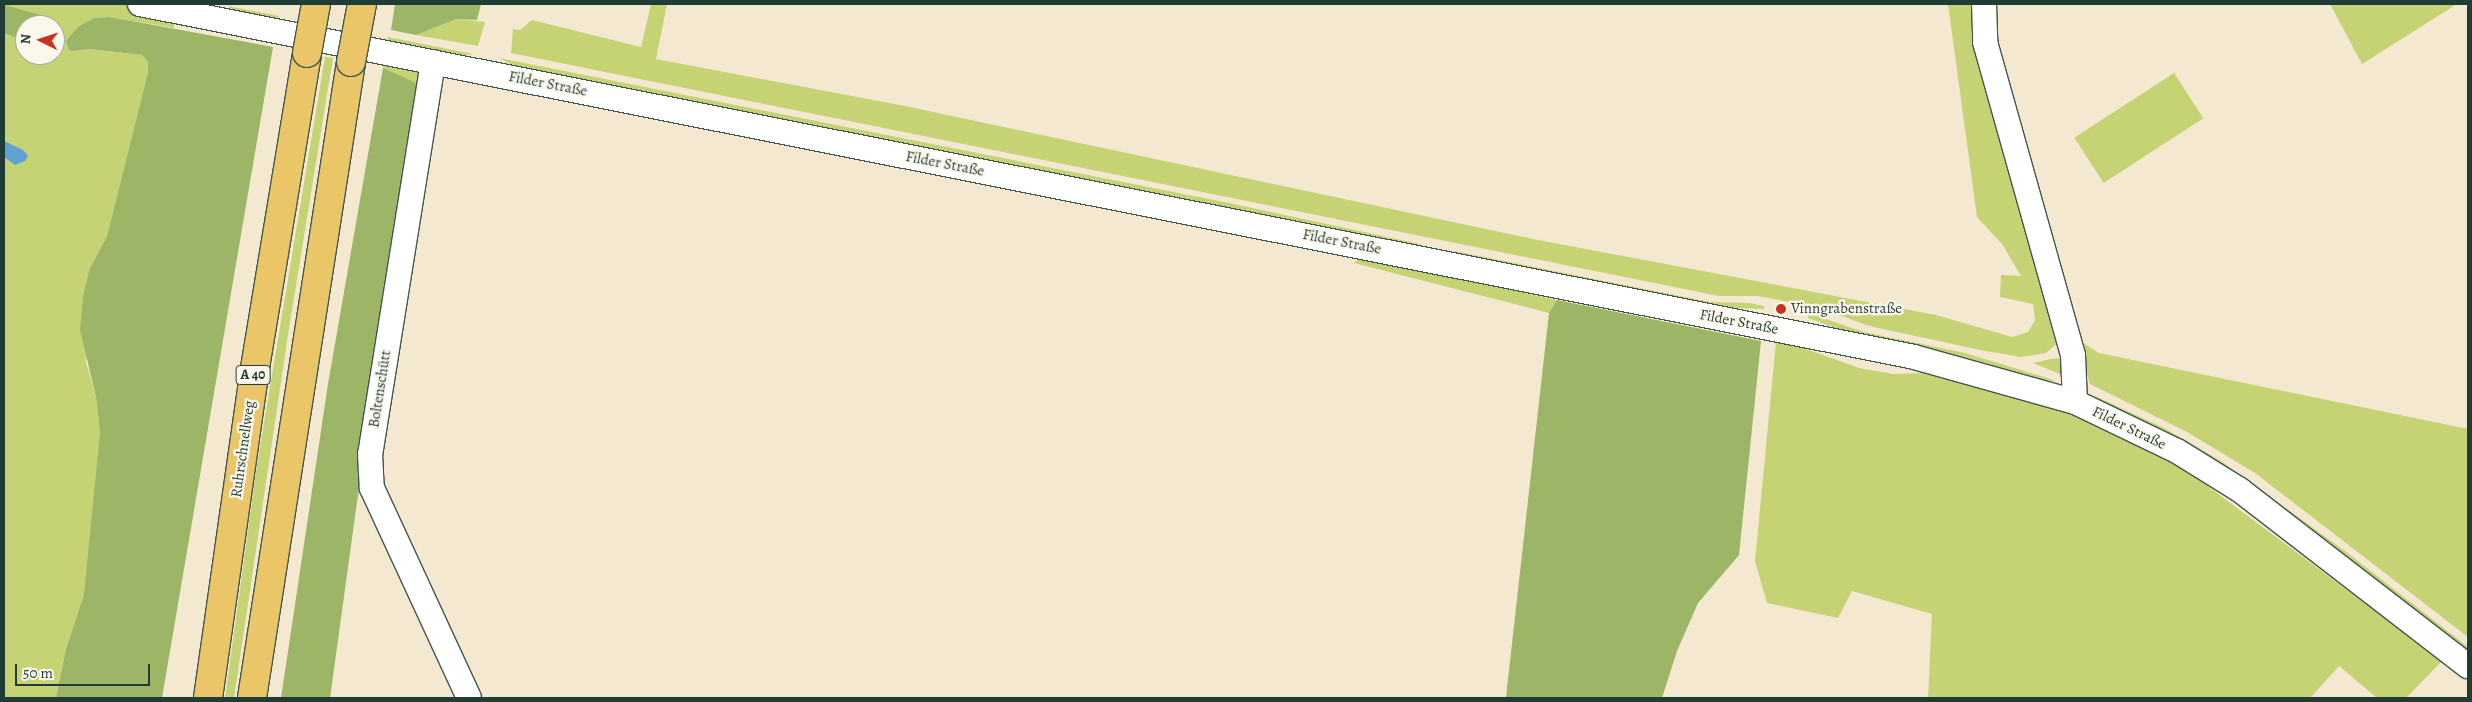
<!DOCTYPE html>
<html>
<head>
<meta charset="utf-8">
<style>
	body { margin:0 }
	#map { position:relative; width:2472px; height:702px; overflow:hidden; background:#f5e8d1; font-family:Alegreya,serif }
	div>[style] { position:absolute }
	.green>* { inset:0; background:#c5d375; transform-origin:0 0 }
	.forest>* { inset:0; background:#9cb566 }
	.water>* { inset:0; background:#60a1d3 }
	.roads { filter:drop-shadow(1px 0 #3f574c) drop-shadow(-1px 0 #3f574c) drop-shadow(0 1px #3f574c) drop-shadow(0 -1px #3f574c) }
	.minor>* { height:24px; margin:-12px; padding:0 12px; transform-origin:12px; border-radius:12px; background:#fff }
	.highway>* { height:28px; margin:-14px; padding:0 14px; transform-origin:14px; border-radius:14px; background:#ebc669 }
	.bridges { filter:drop-shadow(1px 0 #3f574c) drop-shadow(-1px 0 #3f574c) drop-shadow(0 1px #3f574c) drop-shadow(0 -1px #3f574c) }
	.highway-bridge>* { height:28px; margin:-14px; padding:0 14px; transform-origin:14px; border-radius:14px; background:#ebc669 }
	.dots>* { width:14px; height:14px; translate:-50% -50%; box-sizing:border-box; border:2px solid #fbf7ec; border-radius:50% }
	span { translate:-50% -50%; white-space:nowrap; text-align:center; line-height:1.15; -webkit-text-stroke:4.5px #fbf7ec; paint-order:stroke }
	.shield-label span { padding:1px 4px; background:#fbf7ec; border:1px solid; border-radius:4px; -webkit-text-stroke-width:0 }
	.shield-label { font-size:14px; color:#1f3d34; font-weight:700 }
	.street-label { font-size:15px; color:#1f3d34 }
	.poi-label { font-size:15px; color:#1f3d34 }
	.left { translate:0 -50%; text-align:left }
	.frame { position:absolute; inset:0; border:5px solid #1f3d34; pointer-events:none }
	.north { position:absolute; left:15px; top:15px; width:50px; height:50px; box-sizing:border-box; background:#fbf7ec; border:1px solid #a3ada2; border-radius:50%; rotate:274deg; font-size:14px; font-weight:700; line-height:20px; text-align:center; color:#1f3d34 }
	.north::after { content:''; display:block; margin:auto; width:18px; height:22px; background:#c8321e; clip-path:polygon(50% 0,100% 100%,50% 72%,0 100%) }
	.scale { position:absolute; left:15px; top:664px; width:135px; height:22px; box-sizing:border-box; border:2px solid #1f3d34; border-top:0; padding-left:6px; font-size:15px; line-height:18px; white-space:nowrap; color:#1f3d34; -webkit-text-stroke:4px #fbf7ec; paint-order:stroke }
</style>
</head>
<body>
<div id="map">
	<div class="green">
		<div style="clip-path:polygon(evenodd,4px 4px,140px 4px,175px 11px,174px 28px,110px 17px,94px 18px,79px 26px,73px 51px,90px 49px,142px 55px,148px 62px,148px 72px,107px 236px,90px 268px,86px 362px,96px 397px,100px 433px,94px 513px,84px 594px,66px 649px,56px 698px,4px 698px,4px 4px,25px 25px,55px 25px,55px 55px,25px 55px,25px 25px)"></div>
		<div style="clip-path:polygon(651px 4px,667px 4px,656px 59px,905px 106px,1538px 240px,1936px 315px,2012px 337px,2028px 332px,2035px 320px,2033px 304px,2000px 297px,2001px 275px,2021px 276px,2002px 244px,1977px 217px,1948px 4px,1976px 4px,2061px 340px,2046px 353px,2021px 357px,1985px 351px,1869px 326px,1820px 308px,1758px 296px,1719px 296px,511px 53px,513px 29px,520px 30px,532px 20px,641px 47px)"></div>
		<div style="clip-path:polygon(2330px 4px,2457px 4px,2362px 64px)"></div>
		<div style="clip-path:polygon(228px 6px,279px 16px,278px 19px,233px 10px)"></div>
		<div style="clip-path:polygon(456px 19px,485px 22px,478px 46px,416px 35px)"></div>
		<div style="clip-path:polygon(388px 37px,473px 54px,461px 56px,387px 42px)"></div>
		<div style="clip-path:polygon(325px 57px,333px 58px,288px 335px,234px 698px,225px 698px,257px 465px)"></div>
		<div style="clip-path:polygon(499px 58px,1229px 203px,1420px 244px,1419px 248px,662px 97px,518px 68px)"></div>
		<div style="clip-path:polygon(385px 63px,420px 70px,420px 110px,383px 68px)"></div>
		<div style="left:2174px;top:73px;width:54px;height:119px;rotate:57deg"></div>
		<div style="clip-path:polygon(1454px 251px,1710px 302px,1749px 303px,1764px 306px,1764px 309px,1713px 307px,1453px 256px)"></div>
		<div style="clip-path:polygon(1360px 259px,1427px 271px,1557px 300px,1549px 313px,1354px 263px)"></div>
		<div style="clip-path:polygon(1808px 313px,1864px 332px,1965px 353px,2057px 381px,2041px 380px,1982px 362px,1858px 336px,1808px 318px)"></div>
		<div style="clip-path:polygon(2075px 338px,2099px 353px,2468px 429px,2468px 637px,2255px 473px,2187px 432px,2090px 384px)"></div>
		<div style="clip-path:polygon(1776px 342px,1795px 345px,1859px 368px,1893px 374px,1926px 373px,2073px 411px,2174px 461px,2442px 661px,2406px 698px,2377px 698px,2339px 666px,2310px 698px,1928px 698px,1932px 614px,1852px 591px,1838px 618px,1767px 603px,1755px 561px)"></div>
		<div style="clip-path:polygon(2062px 358px,2062px 375px,2033px 363px,2051px 359px)"></div>
		<div style="clip-path:polygon(2093px 395px,2164px 428px,2221px 461px,2349px 554px,2468px 647px,2468px 652px)"></div>
	</div>
	<div class="forest">
		<div style="clip-path:polygon(395px 4px,481px 4px,477px 20px,456px 19px,416px 35px,391px 30px)"></div>
		<div style="clip-path:polygon(4px 5px,38px 14px,48px 25px,25px 25px,25px 41px,4px 33px)"></div>
		<div style="clip-path:polygon(110px 17px,273px 47px,162px 698px,56px 698px,66px 649px,84px 594px,100px 433px,96px 397px,80px 330px,83px 296px,90px 268px,107px 236px,148px 72px,148px 62px,142px 55px,90px 49px,73px 51px,69px 50px,66px 41px,79px 26px,94px 18px)"></div>
		<div style="clip-path:polygon(383px 68px,416px 83px,420px 110px,357px 502px,330px 698px,281px 698px,328px 384px)"></div>
		<div style="clip-path:polygon(1557px 300px,1761px 341px,1739px 555px,1698px 603px,1677px 651px,1662px 698px,1506px 697px,1549px 313px)"></div>
	</div>
	<div class="water">
		<div style="clip-path:polygon(4px 141px,23px 150px,28px 156px,25px 161px,15px 165px,4px 157px)"></div>
	</div>
	<div class="roads">
		<div class="minor">
			<div style="left:140px;top:4px;width:1809px;rotate:11.25deg"></div>
			<div style="left:1914px;top:357px;width:167px;rotate:15.6deg"></div>
			<div style="left:2075px;top:402px;width:113px;rotate:25.7deg"></div>
			<div style="left:2177px;top:451px;width:74px;rotate:31.8deg"></div>
			<div style="left:2240px;top:490px;width:288px;rotate:37.7deg"></div>
			<div style="left:1984px;top:4px;width:38px;rotate:88deg"></div>
			<div style="left:1985px;top:42px;width:325px;rotate:74.3deg"></div>
			<div style="left:2073px;top:355px;width:47px;rotate:87.6deg"></div>
			<div style="left:433px;top:62px;width:397px;rotate:99.1deg"></div>
			<div style="left:370px;top:454px;width:34px;rotate:87deg"></div>
			<div style="left:372px;top:488px;width:231px;rotate:65.2deg"></div>
		</div>
		<div class="highway">
			<div style="left:208px;top:698px;width:327px;rotate:-81.9deg"></div>
			<div style="left:254px;top:374px;width:325px;rotate:-80.6deg"></div>
			<div style="left:252px;top:698px;width:644px;rotate:-81.15deg"></div>
		</div>
	</div>
	<div class="bridges">
		<div class="highway-bridge">
			<div style="left:307px;top:53px;width:50px;rotate:-79.6deg"></div>
			<div style="left:351px;top:62px;width:59px;rotate:-79.3deg"></div>
		</div>
	</div>
	<div class="dots">
		<div style="left:1781px;top:309px;background:#c8321e"></div>
	</div>
	<div class="shield-label">
		<span style="left:253px;top:375px">A 40</span>
	</div>
	<div class="street-label">
		<span style="left:548px;top:84px;rotate:11deg">Filder Straße</span>
		<span style="left:945px;top:164px;rotate:11deg">Filder Straße</span>
		<span style="left:1342px;top:242px;rotate:11deg">Filder Straße</span>
		<span style="left:1739px;top:322px;rotate:11deg">Filder Straße</span>
		<span style="left:380px;top:389px;rotate:-81deg">Boltenschütt</span>
		<span style="left:2129px;top:428px;rotate:26deg">Filder Straße</span>
		<span style="left:243px;top:449px;rotate:-82deg">Ruhrschnellweg</span>
	</div>
	<div class="poi-label">
		<span class="left" style="left:1791px;top:309px">Vinngrabenstraße</span>
	</div>
	<div class="frame"></div>
	<div class="north">N</div>
	<div class="scale">50 m</div>
</div>
</body>
</html>
